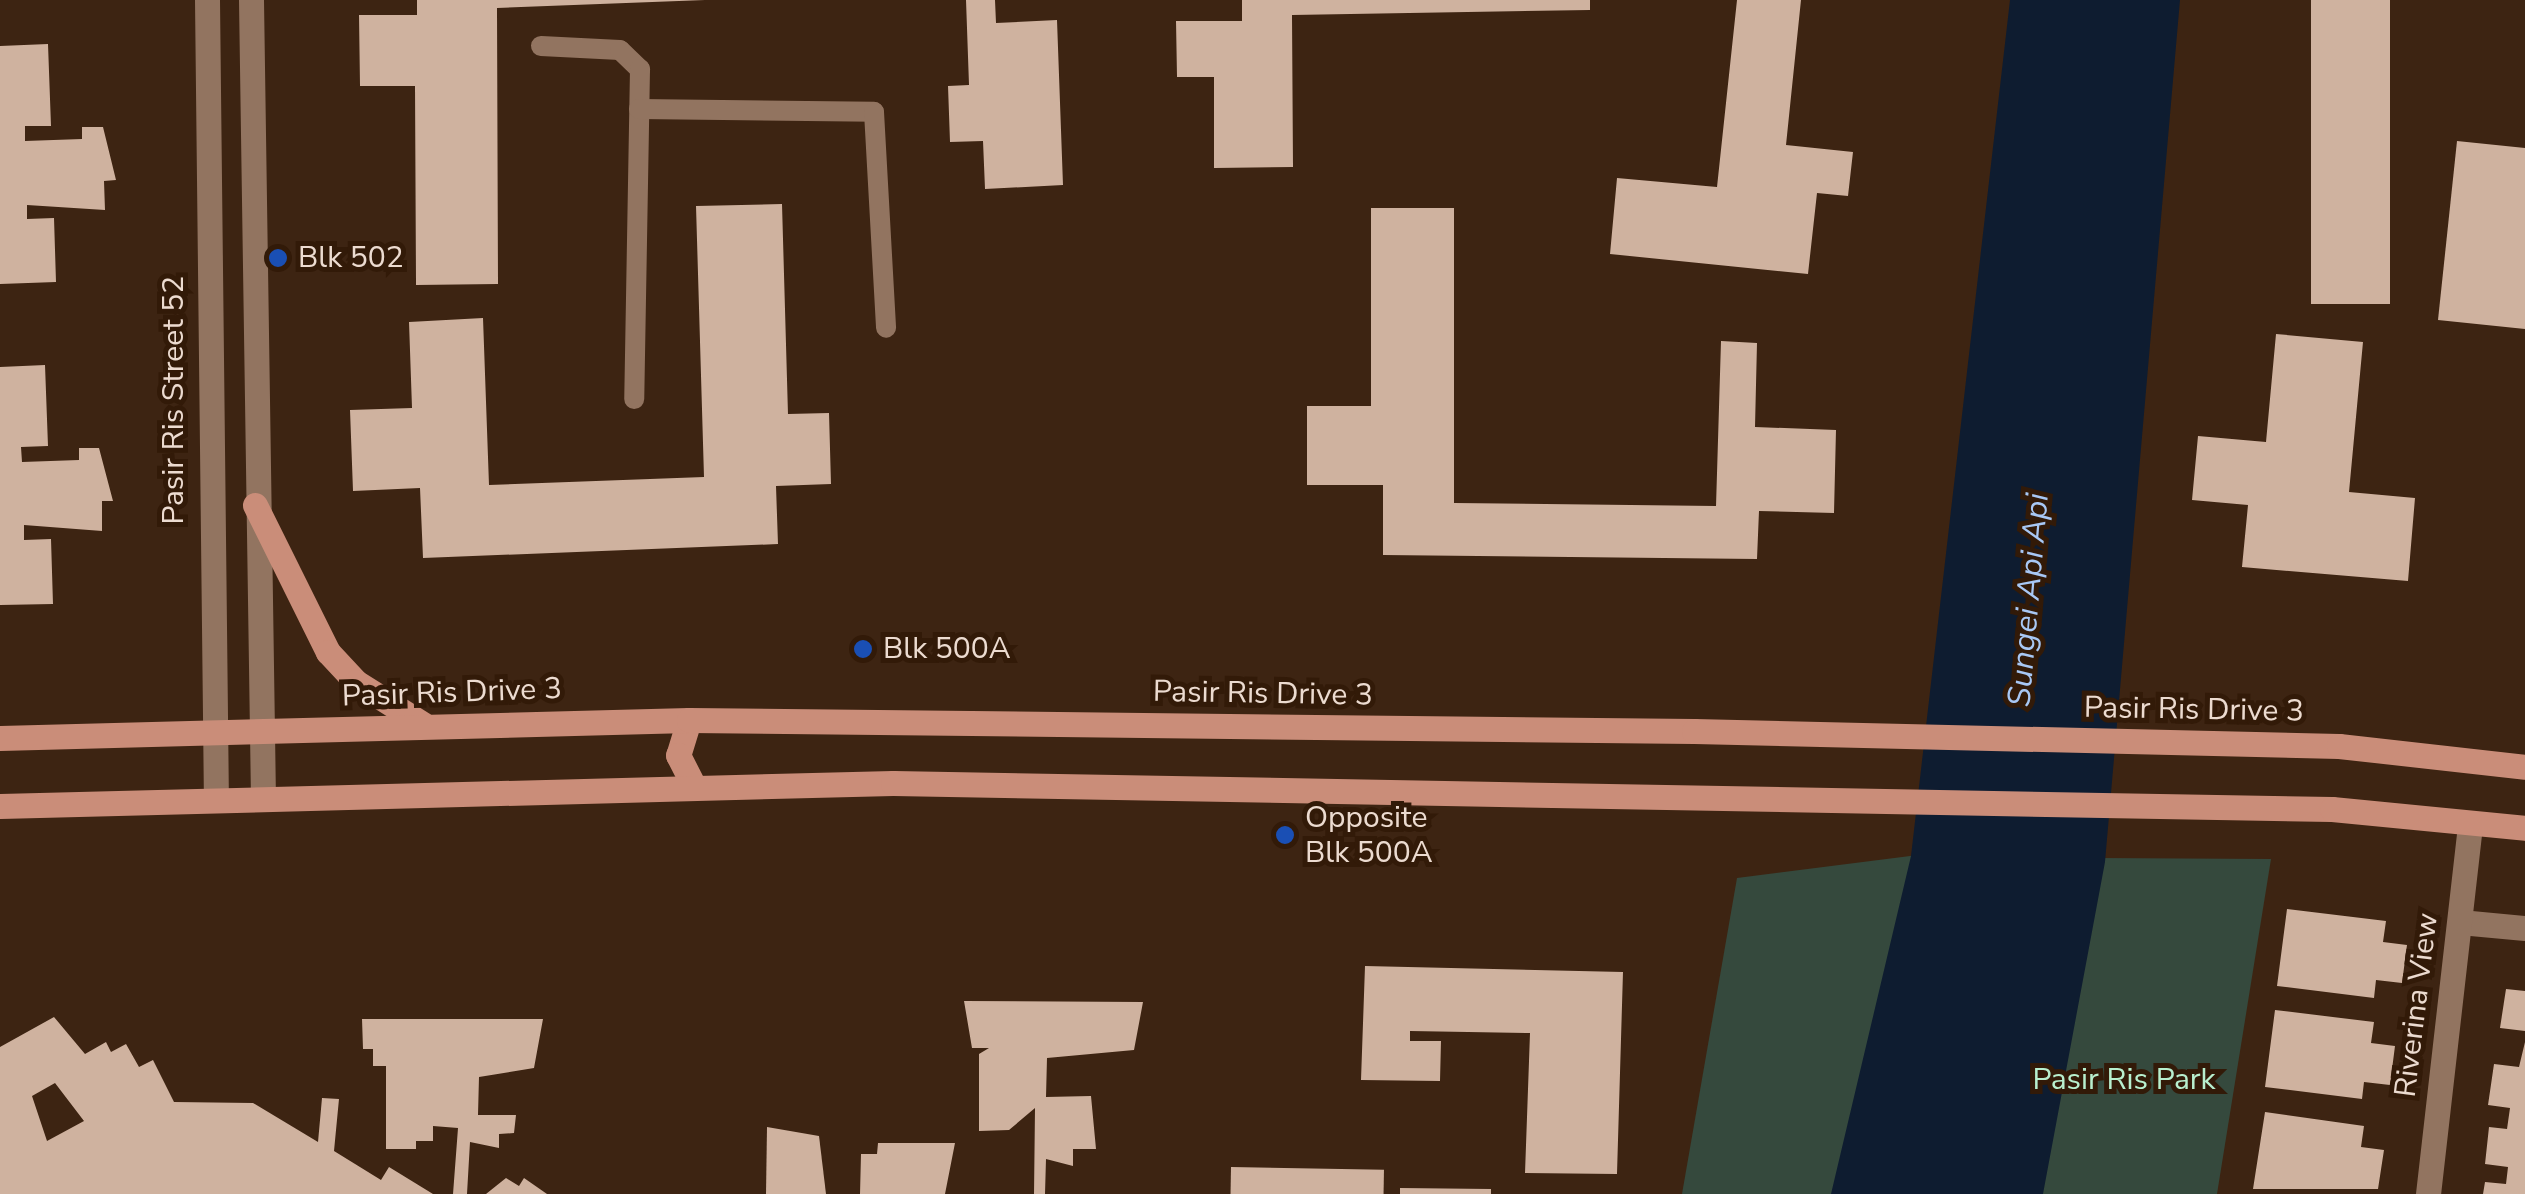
<!DOCTYPE html>
<html>
<head>
<meta charset="utf-8">
<style>
	body { margin:0 }
	#map { position:relative; width:2525px; height:1194px; overflow:hidden; background:#3d2412; font-family:"Nunito Sans",sans-serif }
	div>[style] { position:absolute }
	.green>* { inset:0; background:#35493d }
	.water>* { inset:0; background:#0e1c30 }
	.building>* { inset:0; background:#cfb29f; transform-origin:0 0 }
	.lane>* { height:20px; margin:-10px; padding:0 10px; transform-origin:10px; border-radius:10px; background:#927460 }
	.street>* { height:25px; margin:-12.5px; padding:0 12.5px; transform-origin:12.5px; border-radius:12.5px; background:#927460 }
	.primary>* { height:25px; margin:-12.5px; padding:0 12.5px; transform-origin:12.5px; border-radius:12.5px; background:#ca8d79 }
	.dots>* { width:28px; height:28px; translate:-50% -50%; box-sizing:border-box; border:5px solid #321a08; border-radius:50% }
	span { translate:-50% -50%; white-space:nowrap; text-align:center; line-height:1.15; -webkit-text-stroke:10px #321a08; paint-order:stroke }
	.poi-label { font-size:30px; color:#ecdbd0 }
	.left { translate:0 -50%; text-align:left }
	.street-label { font-size:30px; color:#ecdbd0 }
	.park-label { font-size:30px; color:#b8f0cf }
	.water-label { font-size:32px; color:#a8c8f5; font-style:italic }
</style>
</head>
<body>
<div id="map">
	<div class="green">
		<div style="clip-path:polygon(1918px 855px,1840px 1194px,1682px 1194px,1737px 878px)"></div>
		<div style="clip-path:polygon(2095px 858px,2271px 859px,2217px 1194px,1991px 1194px)"></div>
	</div>
	<div class="water">
		<div style="clip-path:polygon(2010px 0,2180px 0,2105px 862px,2043px 1194px,1831px 1194px,1911px 856px)"></div>
	</div>
	<div class="building">
		<div style="clip-path:polygon(417px 0,705px 0,497px 8px,498px 284px,416px 285px,415px 86px,360px 86px,359px 15px,417px 15px)"></div>
		<div style="clip-path:polygon(966px 0,995px 0,996px 23px,1057px 20px,1063px 185px,985px 189px,983px 141px,950px 142px,948px 86px,969px 85px)"></div>
		<div style="clip-path:polygon(1242px 0,1590px 0,1590px 10px,1292px 15px,1293px 167px,1214px 168px,1214px 77px,1177px 77px,1176px 21px,1242px 21px)"></div>
		<div style="clip-path:polygon(1737px 0,1801px 0,1786px 145px,1853px 152px,1848px 196px,1817px 193px,1808px 274px,1610px 254px,1617px 178px,1717px 187px)"></div>
		<div style="left:2311px;top:0;width:79px;height:304px"></div>
		<div style="clip-path:polygon(48px 44px,51px 126px,25px 126px,25px 141px,82px 139px,82px 127px,103px 127px,116px 180px,104px 181px,105px 210px,27px 205px,27px 219px,54px 218px,56px 282px,0 284px,0 46px)"></div>
		<div style="clip-path:polygon(2457px 141px,2525px 148px,2525px 329px,2438px 320px)"></div>
		<div style="clip-path:polygon(782px 204px,788px 414px,829px 413px,831px 484px,776px 486px,778px 544px,423px 558px,420px 488px,353px 491px,350px 410px,412px 408px,409px 322px,483px 318px,489px 485px,704px 477px,696px 206px)"></div>
		<div style="clip-path:polygon(1371px 208px,1454px 208px,1454px 503px,1716px 506px,1721px 341px,1757px 343px,1755px 427px,1836px 430px,1834px 513px,1759px 511px,1757px 559px,1383px 555px,1383px 485px,1307px 485px,1307px 406px,1371px 406px)"></div>
		<div style="clip-path:polygon(2276px 334px,2363px 342px,2349px 492px,2415px 498px,2408px 581px,2242px 567px,2248px 505px,2192px 500px,2198px 436px,2266px 442px)"></div>
		<div style="clip-path:polygon(45px 365px,48px 446px,21px 447px,22px 462px,79px 460px,79px 448px,99px 448px,113px 501px,102px 501px,102px 531px,24px 525px,24px 540px,51px 539px,53px 604px,0 605px,0 367px)"></div>
		<div style="clip-path:polygon(2287px 909px,2386px 921px,2383px 942px,2407px 945px,2402px 983px,2376px 980px,2374px 998px,2277px 986px)"></div>
		<div style="clip-path:polygon(1365px 966px,1623px 972px,1617px 1174px,1525px 1173px,1530px 1033px,1410px 1031px,1410px 1041px,1441px 1041px,1440px 1081px,1361px 1080px)"></div>
		<div style="clip-path:polygon(2506px 989px,2525px 991px,2525px 1031px,2500px 1028px)"></div>
		<div style="clip-path:polygon(964px 1001px,1143px 1002px,1134px 1050px,1047px 1058px,1046px 1097px,1091px 1096px,1096px 1149px,1073px 1149px,1073px 1166px,1046px 1159px,1045px 1194px,1034px 1194px,1035px 1108px,1009px 1130px,979px 1131px,979px 1054px,989px 1048px,972px 1048px)"></div>
		<div style="clip-path:polygon(2275px 1010px,2374px 1022px,2371px 1043px,2395px 1046px,2390px 1085px,2364px 1082px,2362px 1099px,2265px 1087px)"></div>
		<div style="clip-path:polygon(evenodd,54px 1017px,85px 1054px,106px 1042px,111px 1052px,126px 1044px,139px 1067px,153px 1060px,174px 1102px,253px 1103px,318px 1142px,322px 1098px,339px 1099px,334px 1151px,381px 1180px,389px 1167px,433px 1194px,0 1194px,0 1047px,54px 1017px,55px 1083px,84px 1121px,47px 1141px,32px 1096px,55px 1083px)"></div>
		<div style="clip-path:polygon(362px 1019px,543px 1019px,534px 1068px,479px 1077px,478px 1115px,516px 1115px,514px 1133px,499px 1134px,499px 1148px,470px 1142px,467px 1194px,453px 1194px,458px 1128px,433px 1126px,433px 1141px,416px 1141px,416px 1149px,386px 1149px,386px 1066px,373px 1066px,373px 1049px,363px 1049px)"></div>
		<div style="clip-path:polygon(2525px 1042px,2525px 1194px,2483px 1194px,2485px 1182px,2506px 1184px,2508px 1167px,2485px 1164px,2489px 1127px,2507px 1129px,2510px 1108px,2488px 1105px,2494px 1064px,2519px 1067px)"></div>
		<div style="clip-path:polygon(2265px 1112px,2364px 1126px,2361px 1147px,2384px 1150px,2378px 1189px,2253px 1189px)"></div>
		<div style="clip-path:polygon(767px 1127px,819px 1136px,826px 1194px,766px 1194px)"></div>
		<div style="clip-path:polygon(878px 1143px,955px 1143px,945px 1194px,860px 1194px,861px 1154px,877px 1154px)"></div>
		<div style="left:1231px;top:1167px;width:153px;height:27px;rotate:1deg"></div>
		<div style="clip-path:polygon(506px 1178px,519px 1186px,524px 1178px,547px 1194px,486px 1194px)"></div>
		<div style="clip-path:polygon(1400px 1188px,1491px 1189px,1491px 1194px,1400px 1194px)"></div>
	</div>
	<div class="lane">
		<div style="left:541px;top:46px;width:79px;rotate:2.9deg"></div>
		<div style="left:620px;top:50px;width:28px;rotate:44deg"></div>
		<div style="left:640px;top:69px;width:330px;rotate:91deg"></div>
		<div style="left:639px;top:109px;width:235px;rotate:0.7deg"></div>
		<div style="left:874px;top:112px;width:216px;rotate:86.8deg"></div>
	</div>
	<div class="street">
		<div style="left:207px;top:0;width:800px;rotate:89.36deg"></div>
		<div style="left:251px;top:0;width:799px;rotate:89.14deg"></div>
		<div style="left:2460px;top:922px;width:65px;rotate:5.3deg"></div>
		<div style="left:2428px;top:1194px;width:372px;rotate:-83.5deg"></div>
	</div>
	<div class="primary">
		<div style="left:255px;top:505px;width:164px;rotate:63.6deg"></div>
		<div style="left:328px;top:652px;width:41px;rotate:47deg"></div>
		<div style="left:356px;top:682px;width:79px;rotate:32.1deg"></div>
		<div style="left:689px;top:720px;width:37px;rotate:107deg"></div>
		<div style="left:678px;top:755px;width:35px;rotate:63deg"></div>
		<div style="left:0;top:738px;width:689px;rotate:-1.5deg"></div>
		<div style="left:689px;top:720px;width:1005px;rotate:0.63deg"></div>
		<div style="left:1694px;top:731px;width:645px;rotate:1.33deg"></div>
		<div style="left:2339px;top:746px;width:187px;rotate:6.4deg"></div>
		<div style="left:0;top:806px;width:893px;rotate:-1.48deg"></div>
		<div style="left:893px;top:783px;width:1439px;rotate:1.04deg"></div>
		<div style="left:2332px;top:809px;width:194px;rotate:5.6deg"></div>
	</div>
	<div class="dots">
		<div style="left:278px;top:258px;background:#1a4fb4"></div>
		<div style="left:863px;top:649px;background:#1a4fb4"></div>
		<div style="left:1285px;top:835px;background:#1a4fb4"></div>
	</div>
	<div class="poi-label">
		<span class="left" style="left:298px;top:258px">Blk 502</span>
		<span class="left" style="left:883px;top:649px">Blk 500A</span>
		<span class="left" style="left:1305px;top:835px">Opposite<br>Blk 500A</span>
	</div>
	<div class="street-label">
		<span style="left:174px;top:400px;rotate:-90deg">Pasir Ris Street 52</span>
		<span style="left:452px;top:693px;rotate:-2deg">Pasir Ris Drive 3</span>
		<span style="left:1263px;top:694px;rotate:1deg">Pasir Ris Drive 3</span>
		<span style="left:2194px;top:710px;rotate:1deg">Pasir Ris Drive 3</span>
		<span style="left:2417px;top:1005px;rotate:-83deg">Riverina View</span>
	</div>
	<div class="park-label">
		<span style="left:2124px;top:1080px">Pasir Ris Park</span>
	</div>
	<div class="water-label">
		<span style="left:2029px;top:600px;rotate:-85deg">Sungei Api Api</span>
	</div>
</div>
</body>
</html>
